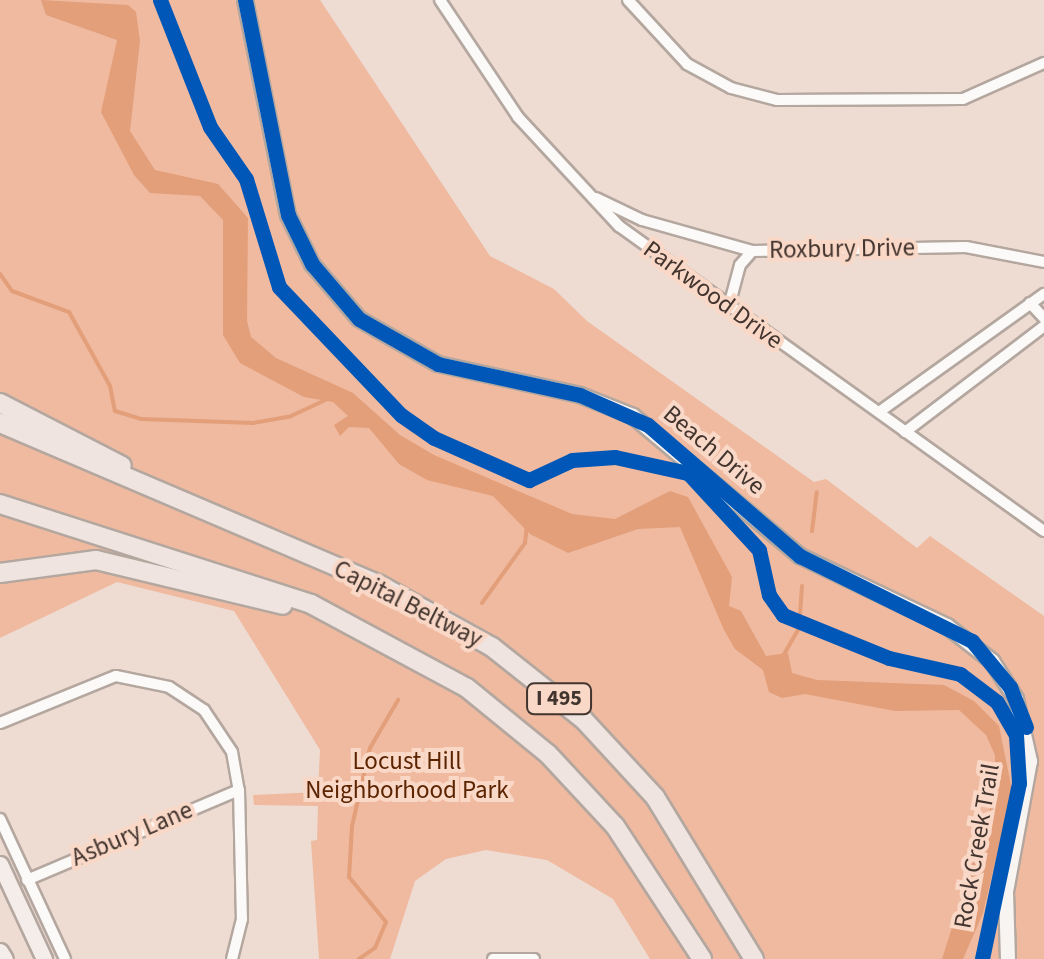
<!DOCTYPE html>
<html>
<head>
<meta charset="utf-8">
<style>
	body { margin:0 }
	#map { position:relative; width:1044px; height:959px; overflow:hidden; background:#eedcd3; font-family:"Source Sans 3",sans-serif }
	div>[style] { position:absolute }
	.green>* { inset:0; background:#efba9f }
	.water>* { inset:0; background:#e39e7a }
	.stream>* { height:4px; margin:-2px; padding:0 2px; transform-origin:2px; border-radius:2px; background:#e39e7a }
	.roads { filter:drop-shadow(2px 0 #b4a79f) drop-shadow(-2px 0 #b4a79f) drop-shadow(0 2px #b4a79f) drop-shadow(0 -2px #b4a79f) }
	.street>* { height:10px; margin:-5px; padding:0 5px; transform-origin:5px; border-radius:5px; background:#fcfaf8 }
	.secondary>* { height:14px; margin:-7px; padding:0 7px; transform-origin:7px; border-radius:7px; background:#f8f4f2 }
	.primary>* { height:15px; margin:-7.5px; padding:0 7.5px; transform-origin:7.5px; border-radius:7.5px; background:#f5ede9 }
	.highway>* { height:18px; margin:-9px; padding:0 9px; transform-origin:9px; border-radius:9px; background:#efe4e0 }
	.cycleway>* { height:15px; margin:-7.5px; padding:0 7.5px; transform-origin:7.5px; border-radius:7.5px; background:#0057b8 }
	span { translate:-50% -50%; white-space:nowrap; text-align:center; line-height:1.15; -webkit-text-stroke:8px #fad8c7; paint-order:stroke }
	.shield-label span { padding:2px 8px; background:#fad8c7; border:2px solid; border-radius:8px; -webkit-text-stroke-width:0 }
	.shield-label { font-size:22px; color:#42342e; font-weight:700 }
	.street-label { font-size:25px; color:#42342e }
	.park-label { font-size:25px; color:#5c2400 }
</style>
</head>
<body>
<div id="map">
	<div class="green">
		<div style="clip-path:polygon(0 0,320px 0,490px 256px,554px 289px,587px 321px,814px 482px,826px 479px,917px 548px,930px 536px,1044px 616px,1044px 959px,650px 959px,613px 899px,547px 860px,486px 850px,446px 859px,415px 881px,390px 959px,319px 959px,311px 841px,317px 840px,318px 806px,254px 805px,253px 795px,318px 792px,320px 750px,234px 611px,117px 582px,0 638px)"></div>
	</div>
	<div class="water">
		<div style="clip-path:polygon(41px 0,128px 5px,136px 12px,140px 41px,130px 131px,155px 170px,218px 184px,248px 218px,247px 321px,251px 337px,276px 358px,353px 393px,400px 435px,434px 455px,572px 514px,615px 519px,670px 491px,688px 497px,732px 577px,729px 606px,741px 611px,766px 656px,788px 653px,792px 673px,817px 680px,944px 685px,974px 701px,999px 726px,1012px 790px,983px 913px,963px 959px,942px 959px,995px 793px,995px 755px,986px 735px,959px 710px,895px 711px,805px 694px,782px 698px,769px 692px,763px 670px,735px 649px,724px 630px,680px 527px,638px 529px,568px 553px,530px 534px,493px 496px,427px 480px,399px 464px,369px 428px,349px 427px,340px 436px,334px 425px,348px 416px,333px 402px,304px 397px,240px 363px,223px 335px,223px 220px,200px 196px,150px 193px,134px 175px,101px 112px,117px 40px,46px 15px)"></div>
	</div>
	<div class="stream">
		<div style="left:0;top:274px;width:21px;rotate:55deg"></div>
		<div style="left:12px;top:291px;width:61px;rotate:20.2deg"></div>
		<div style="left:69px;top:312px;width:85px;rotate:61deg"></div>
		<div style="left:110px;top:386px;width:25px;rotate:79deg"></div>
		<div style="left:115px;top:411px;width:27px;rotate:17deg"></div>
		<div style="left:141px;top:419px;width:112px;rotate:2deg"></div>
		<div style="left:253px;top:423px;width:39px;rotate:-10deg"></div>
		<div style="left:291px;top:416px;width:45px;rotate:-24.9deg"></div>
		<div style="left:812px;top:531px;width:39px;rotate:-83deg"></div>
		<div style="left:482px;top:603px;width:74px;rotate:-54.4deg"></div>
		<div style="left:525px;top:543px;width:19px;rotate:-84deg"></div>
		<div style="left:783px;top:656px;width:32px;rotate:-60deg"></div>
		<div style="left:799px;top:628px;width:42px;rotate:-85.9deg"></div>
		<div style="left:359px;top:959px;width:19px;rotate:-35deg"></div>
		<div style="left:375px;top:948px;width:28px;rotate:-67deg"></div>
		<div style="left:386px;top:922px;width:58px;rotate:-129.4deg"></div>
		<div style="left:349px;top:877px;width:51px;rotate:-86.6deg"></div>
		<div style="left:352px;top:826px;width:80px;rotate:-77deg"></div>
		<div style="left:370px;top:748px;width:56px;rotate:-59.7deg"></div>
	</div>
	<div class="roads">
		<div class="street">
			<div style="left:440px;top:0;width:141px;rotate:56.3deg"></div>
			<div style="left:518px;top:117px;width:149px;rotate:47.2deg"></div>
			<div style="left:619px;top:226px;width:523px;rotate:35.67deg"></div>
			<div style="left:628px;top:0;width:87px;rotate:47.3deg"></div>
			<div style="left:687px;top:64px;width:50px;rotate:28.6deg"></div>
			<div style="left:731px;top:88px;width:48px;rotate:14.6deg"></div>
			<div style="left:777px;top:100px;width:186px;rotate:-0.3deg"></div>
			<div style="left:963px;top:99px;width:89px;rotate:-24deg"></div>
			<div style="left:596px;top:198px;width:51px;rotate:25.6deg"></div>
			<div style="left:642px;top:220px;width:114px;rotate:15.7deg"></div>
			<div style="left:752px;top:251px;width:214px;rotate:-1.1deg"></div>
			<div style="left:966px;top:247px;width:79px;rotate:10.9deg"></div>
			<div style="left:1030px;top:303px;width:21px;rotate:47deg"></div>
			<div style="left:729px;top:306px;width:42px;rotate:-75deg"></div>
			<div style="left:740px;top:265px;width:18px;rotate:-49deg"></div>
			<div style="left:879px;top:412px;width:203px;rotate:-35.6deg"></div>
			<div style="left:905px;top:432px;width:175px;rotate:-37.3deg"></div>
			<div style="left:0;top:723px;width:125px;rotate:-22.1deg"></div>
			<div style="left:116px;top:676px;width:54px;rotate:11.7deg"></div>
			<div style="left:169px;top:687px;width:42px;rotate:33.3deg"></div>
			<div style="left:204px;top:710px;width:50px;rotate:56.3deg"></div>
			<div style="left:232px;top:752px;width:39px;rotate:80deg"></div>
			<div style="left:239px;top:790px;width:129px;rotate:88.7deg"></div>
			<div style="left:242px;top:919px;width:41px;rotate:104deg"></div>
			<div style="left:0;top:819px;width:154px;rotate:65.1deg"></div>
			<div style="left:27px;top:880px;width:230px;rotate:-23deg"></div>
			<div style="left:493px;top:959px;width:41px"></div>
		</div>
		<div class="secondary">
			<div style="left:245px;top:0;width:219px;rotate:78.7deg"></div>
			<div style="left:288px;top:215px;width:55px;rotate:63.9deg"></div>
			<div style="left:312px;top:264px;width:72px;rotate:49.5deg"></div>
			<div style="left:359px;top:319px;width:91px;rotate:29.7deg"></div>
			<div style="left:438px;top:364px;width:145px;rotate:12.3deg"></div>
			<div style="left:580px;top:395px;width:57px;rotate:21.6deg"></div>
			<div style="left:633px;top:416px;width:218px;rotate:40deg"></div>
			<div style="left:800px;top:556px;width:163px;rotate:25.5deg"></div>
			<div style="left:947px;top:626px;width:57px;rotate:37.9deg"></div>
			<div style="left:992px;top:661px;width:45px;rotate:57.7deg"></div>
			<div style="left:1016px;top:699px;width:64px;rotate:77.3deg"></div>
			<div style="left:1030px;top:761px;width:133px;rotate:100.4deg"></div>
			<div style="left:1006px;top:892px;width:67px;rotate:88.3deg"></div>
		</div>
		<div class="primary">
			<div style="left:0;top:864px;width:105px;rotate:65.1deg"></div>
			<div style="left:0;top:951px;width:9px;rotate:58deg"></div>
		</div>
		<div class="highway">
			<div style="left:0;top:403px;width:137px;rotate:27.3deg"></div>
			<div style="left:0;top:423px;width:411px;rotate:23.1deg"></div>
			<div style="left:378px;top:584px;width:130px;rotate:28.9deg"></div>
			<div style="left:492px;top:647px;width:116px;rotate:38.4deg"></div>
			<div style="left:583px;top:719px;width:106px;rotate:47.3deg"></div>
			<div style="left:655px;top:797px;width:190px;rotate:58.6deg"></div>
			<div style="left:0;top:504px;width:327px;rotate:17.8deg"></div>
			<div style="left:311px;top:604px;width:177px;rotate:28.3deg"></div>
			<div style="left:467px;top:688px;width:104px;rotate:39.2deg"></div>
			<div style="left:548px;top:754px;width:98px;rotate:47.1deg"></div>
			<div style="left:615px;top:826px;width:159px;rotate:56.8deg"></div>
			<div style="left:0;top:573px;width:97px;rotate:-7.7deg"></div>
			<div style="left:96px;top:560px;width:192px;rotate:13.5deg"></div>
		</div>
	</div>
	<div class="cycleway">
		<div style="left:160px;top:0;width:136px;rotate:68.5deg"></div>
		<div style="left:210px;top:127px;width:63px;rotate:55.3deg"></div>
		<div style="left:246px;top:179px;width:113px;rotate:73deg"></div>
		<div style="left:279px;top:287px;width:177px;rotate:46.4deg"></div>
		<div style="left:401px;top:415px;width:40px;rotate:34.9deg"></div>
		<div style="left:434px;top:438px;width:104px;rotate:23.9deg"></div>
		<div style="left:529px;top:480px;width:47px;rotate:-24.9deg"></div>
		<div style="left:572px;top:460px;width:43px;rotate:-4deg"></div>
		<div style="left:615px;top:457px;width:75px;rotate:12.4deg"></div>
		<div style="left:688px;top:473px;width:105px;rotate:47.3deg"></div>
		<div style="left:759px;top:550px;width:46px;rotate:77.5deg"></div>
		<div style="left:769px;top:595px;width:24px;rotate:55deg"></div>
		<div style="left:783px;top:615px;width:114px;rotate:22.1deg"></div>
		<div style="left:889px;top:658px;width:73px;rotate:12.7deg"></div>
		<div style="left:960px;top:674px;width:46px;rotate:37.1deg"></div>
		<div style="left:997px;top:702px;width:38px;rotate:60deg"></div>
		<div style="left:1016px;top:735px;width:48px;rotate:86.4deg"></div>
		<div style="left:1019px;top:783px;width:180px;rotate:101.9deg"></div>
		<div style="left:245px;top:0;width:219px;rotate:78.7deg"></div>
		<div style="left:288px;top:215px;width:55px;rotate:63.9deg"></div>
		<div style="left:312px;top:264px;width:72px;rotate:49.5deg"></div>
		<div style="left:359px;top:319px;width:91px;rotate:29.7deg"></div>
		<div style="left:438px;top:364px;width:145px;rotate:12.3deg"></div>
		<div style="left:580px;top:395px;width:74px;rotate:23.8deg"></div>
		<div style="left:648px;top:425px;width:201px;rotate:40.8deg"></div>
		<div style="left:800px;top:556px;width:192px;rotate:26.3deg"></div>
		<div style="left:972px;top:641px;width:60px;rotate:50.4deg"></div>
		<div style="left:1010px;top:687px;width:43px;rotate:68.2deg"></div>
	</div>
	<div class="shield-label">
		<span style="left:559px;top:699px">I 495</span>
	</div>
	<div class="street-label">
		<span style="left:842px;top:249px;rotate:-1deg">Roxbury Drive</span>
		<span style="left:713px;top:295px;rotate:36deg">Parkwood Drive</span>
		<span style="left:714px;top:450px;rotate:40deg">Beach Drive</span>
		<span style="left:408px;top:604px;rotate:27deg">Capital Beltway</span>
		<span style="left:132px;top:834px;rotate:-23deg">Asbury Lane</span>
		<span style="left:977px;top:846px;rotate:-80deg">Rock Creek Trail</span>
	</div>
	<div class="park-label">
		<span style="left:407px;top:776px">Locust Hill<br>Neighborhood Park</span>
	</div>
</div>
</body>
</html>
